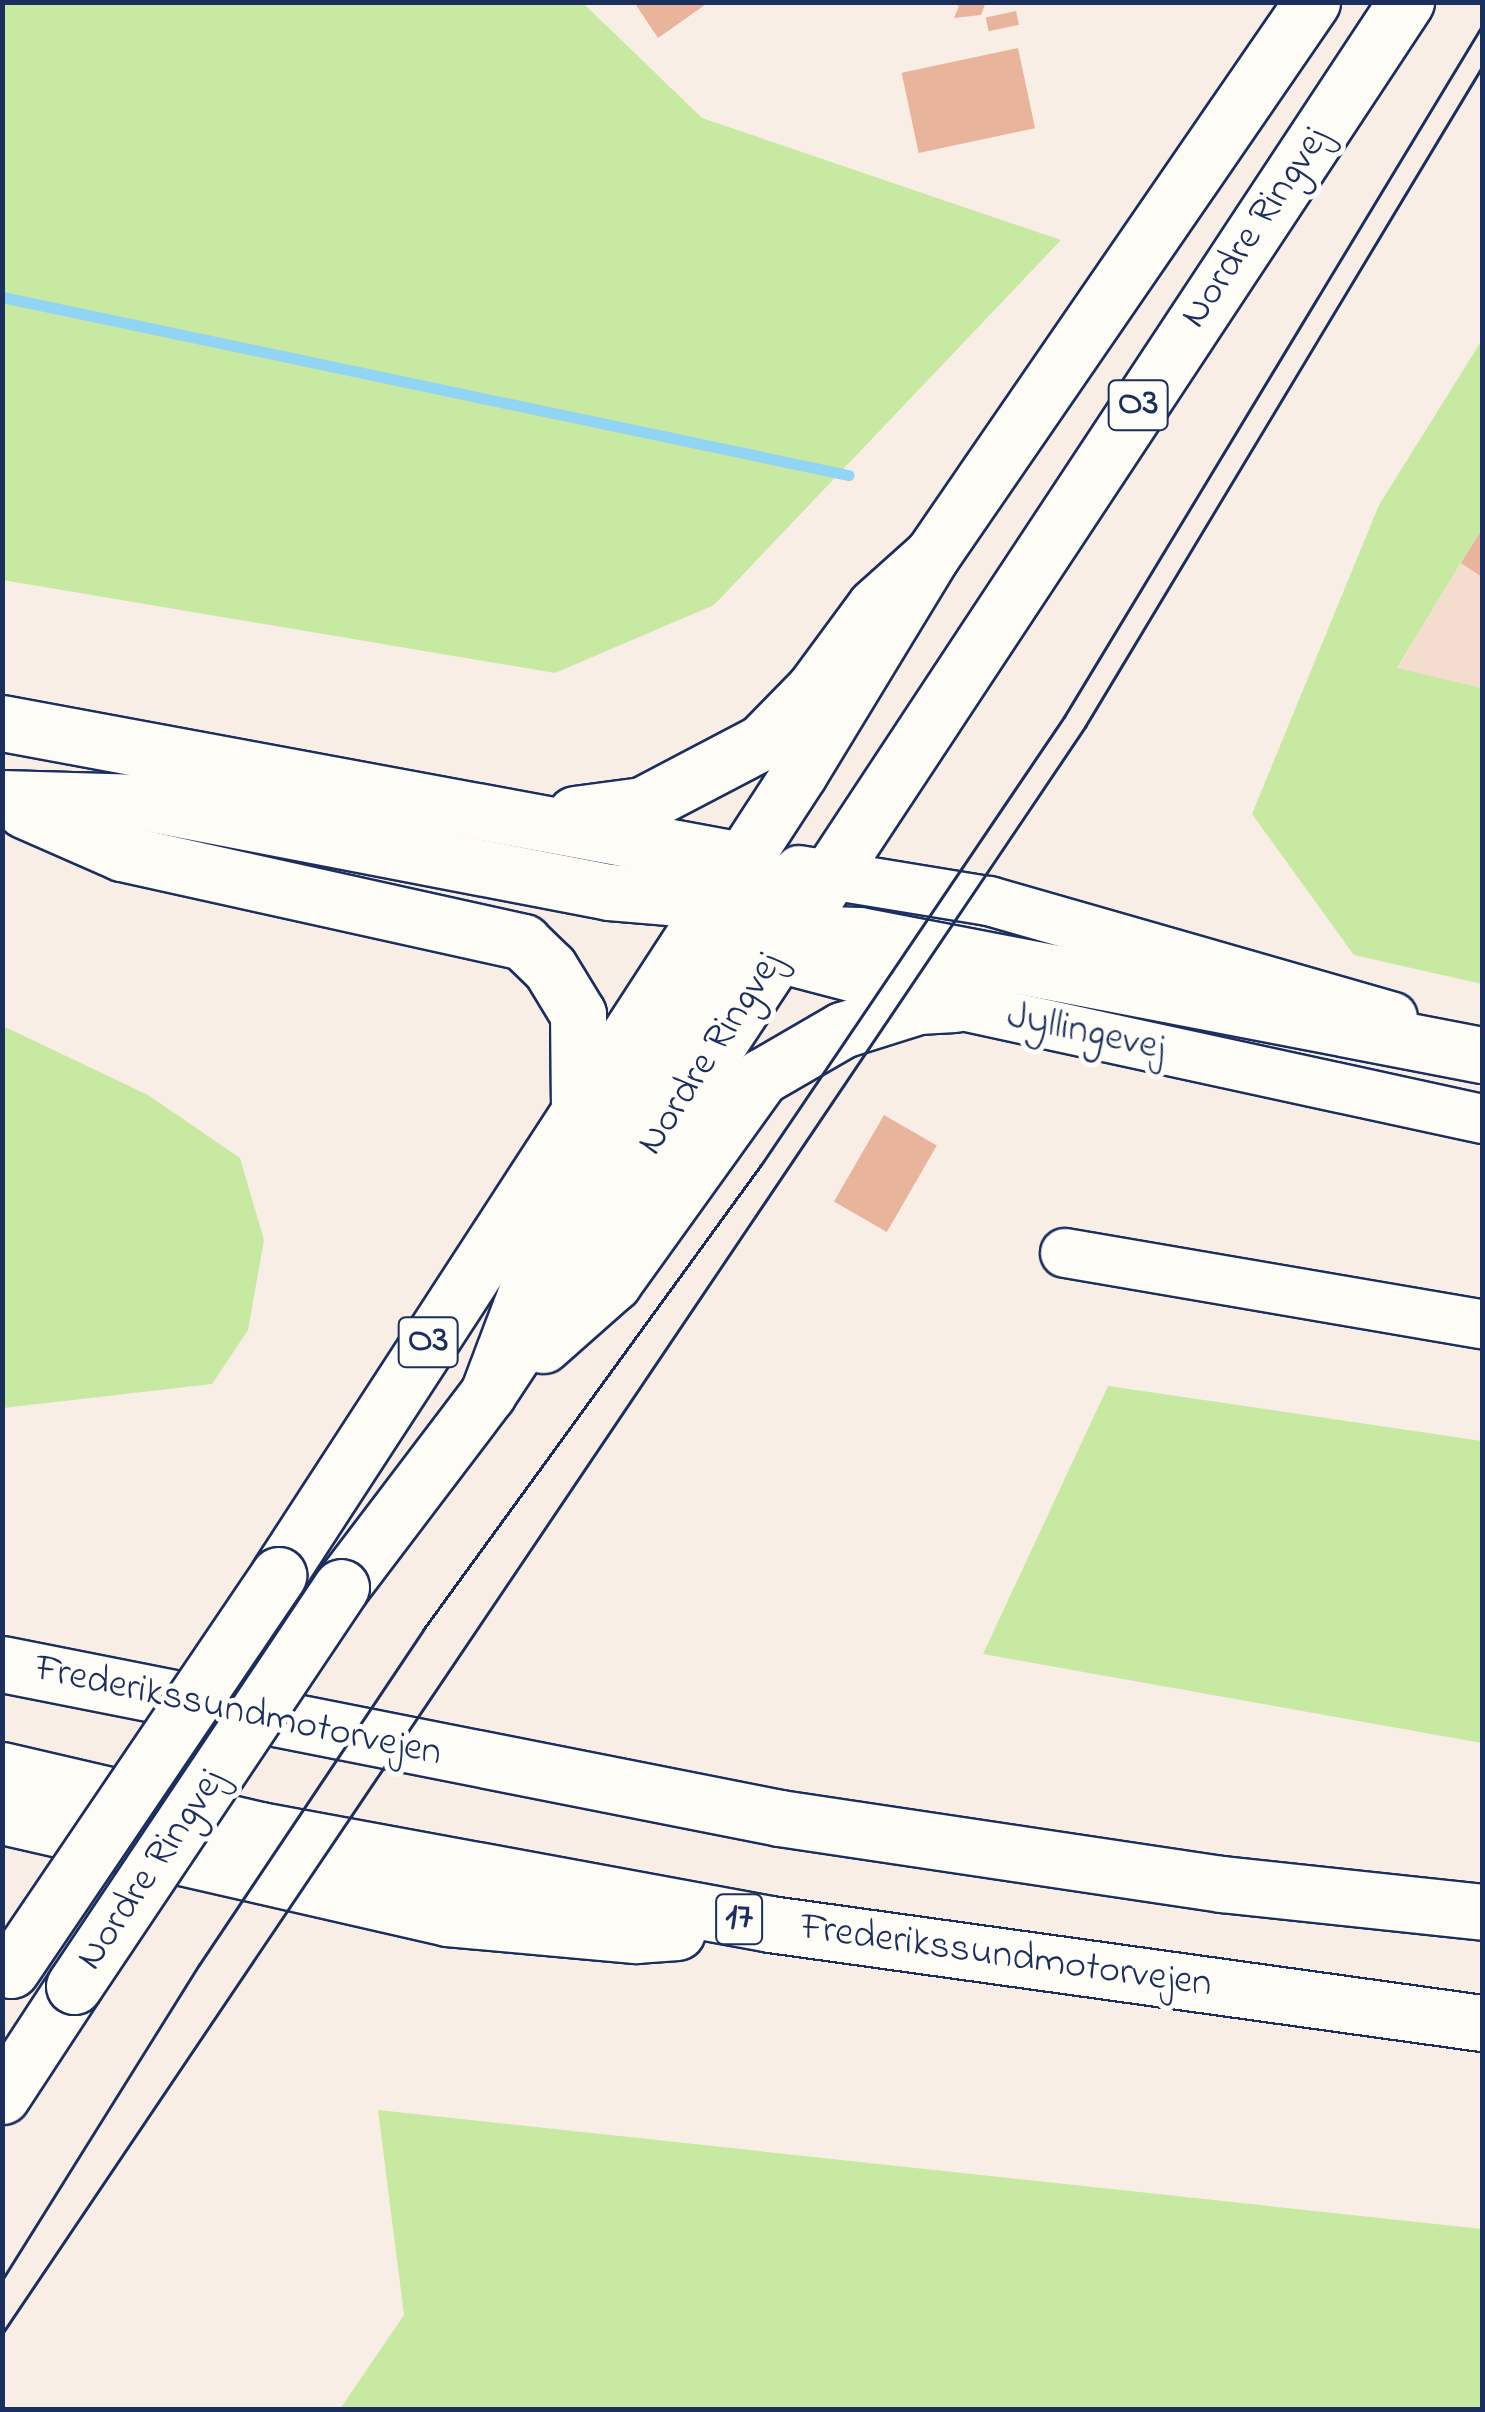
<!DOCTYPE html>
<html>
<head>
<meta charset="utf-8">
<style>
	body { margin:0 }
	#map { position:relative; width:1485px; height:2412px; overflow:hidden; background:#f9eee5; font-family:"Indie Flower",sans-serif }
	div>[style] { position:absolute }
	.built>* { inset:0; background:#f4ddcf }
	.green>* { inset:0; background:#c7e9a2 }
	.stream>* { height:11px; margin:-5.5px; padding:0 5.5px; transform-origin:5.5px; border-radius:5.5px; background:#92d4f3 }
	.building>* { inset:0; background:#e9b49c; transform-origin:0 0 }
	.roads { filter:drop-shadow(2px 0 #1b2f5e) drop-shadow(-2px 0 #1b2f5e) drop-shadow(0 2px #1b2f5e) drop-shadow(0 -2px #1b2f5e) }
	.minor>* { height:48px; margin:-24px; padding:0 24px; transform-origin:24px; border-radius:24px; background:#fdfcf7 }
	.major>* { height:55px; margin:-27.5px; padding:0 27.5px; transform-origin:27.5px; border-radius:27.5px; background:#fdfcf7 }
	.highway>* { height:55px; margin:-27.5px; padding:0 27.5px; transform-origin:27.5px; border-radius:27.5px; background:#fdfcf7 }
	.tram>* { height:2.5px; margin:-1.25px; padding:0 1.25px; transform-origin:1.25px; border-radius:1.25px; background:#1b2f5e }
	.bridges { filter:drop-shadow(2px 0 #1b2f5e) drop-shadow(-2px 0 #1b2f5e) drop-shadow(0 2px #1b2f5e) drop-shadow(0 -2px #1b2f5e) }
	.major-bridge>* { height:55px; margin:-27.5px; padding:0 27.5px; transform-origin:27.5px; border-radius:27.5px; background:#fdfcf7 }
	span { translate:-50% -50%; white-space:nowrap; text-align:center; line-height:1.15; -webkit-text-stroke:10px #fdfcf7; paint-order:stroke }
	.shield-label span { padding:2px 8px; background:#fdfcf7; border:2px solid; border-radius:8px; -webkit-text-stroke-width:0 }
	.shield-label { font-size:38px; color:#1b2f5e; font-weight:700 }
	.street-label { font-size:40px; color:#1b2f5e }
	.frame { position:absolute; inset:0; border:5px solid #1b2f5e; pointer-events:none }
</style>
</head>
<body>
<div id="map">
	<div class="built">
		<div style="clip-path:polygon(1482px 528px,1482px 688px,1397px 669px)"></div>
	</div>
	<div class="green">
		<div style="clip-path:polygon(2px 3px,583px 3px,702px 118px,1061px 240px,714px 605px,555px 673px,3px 580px)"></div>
		<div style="clip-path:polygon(1482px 340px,1482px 528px,1397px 668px,1482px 688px,1482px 984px,1354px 955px,1252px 814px,1379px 505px)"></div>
		<div style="clip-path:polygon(3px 1026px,148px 1095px,240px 1158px,264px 1240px,248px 1330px,212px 1384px,3px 1408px)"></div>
		<div style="clip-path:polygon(1108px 1386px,1482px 1441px,1482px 1743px,983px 1654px)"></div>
		<div style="clip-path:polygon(378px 2110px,1482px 2229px,1482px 2409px,340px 2409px,404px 2315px)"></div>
	</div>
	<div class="stream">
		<div style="left:2px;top:297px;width:865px;rotate:11.88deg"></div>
	</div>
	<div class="building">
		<div style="clip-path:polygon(634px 2px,709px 2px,658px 38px)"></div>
		<div style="clip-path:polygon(951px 2px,986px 2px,981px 15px,954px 18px,959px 6px)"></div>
		<div style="left:1016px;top:11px;width:14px;height:31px;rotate:78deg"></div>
		<div style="left:1018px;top:48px;width:82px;height:119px;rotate:78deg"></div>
		<div style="clip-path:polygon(1482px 529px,1482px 577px,1461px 563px)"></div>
		<div style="left:884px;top:1115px;width:61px;height:100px;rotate:30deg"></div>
	</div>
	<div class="roads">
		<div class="minor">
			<div style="left:799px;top:870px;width:193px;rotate:9.3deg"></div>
			<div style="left:989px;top:901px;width:420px;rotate:16deg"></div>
			<div style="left:744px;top:949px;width:221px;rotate:14.7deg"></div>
			<div style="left:958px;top:1005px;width:536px;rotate:12.27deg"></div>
			<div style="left:1065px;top:1253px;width:423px;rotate:9.7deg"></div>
		</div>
		<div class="major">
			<div style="left:762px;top:932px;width:97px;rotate:1.8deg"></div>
			<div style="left:859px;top:935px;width:634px;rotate:10.9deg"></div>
			<div style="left:543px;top:1345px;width:94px;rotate:-41.5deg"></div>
			<div style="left:613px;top:1283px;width:254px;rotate:-54.3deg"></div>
			<div style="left:761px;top:1077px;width:94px;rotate:-30.1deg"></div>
			<div style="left:842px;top:1030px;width:80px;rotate:-17.5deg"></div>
			<div style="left:918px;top:1006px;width:36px;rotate:-3deg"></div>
			<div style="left:278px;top:1575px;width:958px;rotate:-56.97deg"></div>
			<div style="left:800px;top:772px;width:254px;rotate:-58.7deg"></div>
			<div style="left:932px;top:555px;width:671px;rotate:-55.5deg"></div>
			<div style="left:341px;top:1587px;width:243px;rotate:-52.8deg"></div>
			<div style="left:488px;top:1393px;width:1667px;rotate:-56.58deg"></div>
			<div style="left:2px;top:2096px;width:131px;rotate:-56.8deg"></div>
		</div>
		<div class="highway">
			<div style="left:2px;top:723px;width:752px;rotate:10.5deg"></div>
			<div style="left:741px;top:860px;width:116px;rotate:103.4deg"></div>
			<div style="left:714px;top:973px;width:360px;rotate:120.8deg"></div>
			<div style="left:530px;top:1282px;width:119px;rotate:110.7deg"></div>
			<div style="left:2px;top:798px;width:140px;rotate:1.6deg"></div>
			<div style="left:142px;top:802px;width:476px;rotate:10.9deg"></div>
			<div style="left:609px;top:892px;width:81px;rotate:4.9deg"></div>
			<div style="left:690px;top:899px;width:138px;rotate:-10.4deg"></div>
			<div style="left:24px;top:810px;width:107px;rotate:23.7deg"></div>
			<div style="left:122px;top:853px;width:411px;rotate:12.5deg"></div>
			<div style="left:523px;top:942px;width:37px;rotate:44deg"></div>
			<div style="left:550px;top:968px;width:54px;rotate:58.7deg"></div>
			<div style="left:578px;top:1014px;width:95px;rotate:89.4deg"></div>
			<div style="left:575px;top:814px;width:68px;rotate:-7.7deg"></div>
			<div style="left:642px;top:805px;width:136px;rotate:-27.7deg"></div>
			<div style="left:762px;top:742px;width:73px;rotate:-45.6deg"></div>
			<div style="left:813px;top:690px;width:104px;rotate:-53.6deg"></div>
			<div style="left:875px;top:606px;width:76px;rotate:-41.8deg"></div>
			<div style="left:2px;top:1664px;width:793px;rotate:11.2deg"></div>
			<div style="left:780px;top:1818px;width:447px;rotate:8.5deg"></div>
			<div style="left:1222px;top:1884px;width:262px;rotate:6.1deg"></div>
			<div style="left:2px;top:1770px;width:265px;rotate:13.1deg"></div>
			<div style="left:260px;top:1830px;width:519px;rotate:10.44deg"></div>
			<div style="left:770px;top:1924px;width:719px;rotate:7.92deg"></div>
			<div style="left:2px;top:1816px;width:457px;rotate:12.9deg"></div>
			<div style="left:447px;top:1918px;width:189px;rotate:5.2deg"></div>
			<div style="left:635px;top:1935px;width:42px;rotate:-4.1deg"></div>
		</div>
	</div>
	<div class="tram">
		<div style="left:2px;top:2280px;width:372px;rotate:-58deg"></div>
		<div style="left:199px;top:1965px;width:403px;rotate:-56.2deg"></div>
		<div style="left:423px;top:1630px;width:575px;rotate:-53.99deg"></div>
		<div style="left:761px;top:1165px;width:541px;rotate:-55.93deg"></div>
		<div style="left:1064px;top:717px;width:808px;rotate:-58.83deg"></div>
		<div style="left:2px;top:2334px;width:1938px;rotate:-56.02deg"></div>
		<div style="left:1085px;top:727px;width:770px;rotate:-58.97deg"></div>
	</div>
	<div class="bridges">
		<div class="major-bridge">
			<div style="left:11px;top:1970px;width:477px;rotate:-55.9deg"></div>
			<div style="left:74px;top:1986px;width:480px;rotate:-56.2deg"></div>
		</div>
	</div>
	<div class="shield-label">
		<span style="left:1138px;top:405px">O3</span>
		<span style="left:428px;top:1342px">O3</span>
		<span style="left:739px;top:1919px">17</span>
	</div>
	<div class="street-label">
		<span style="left:1256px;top:228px;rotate:-56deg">Nordre Ringvej</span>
		<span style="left:1086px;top:1033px;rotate:12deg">Jyllingevej</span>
		<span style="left:711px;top:1054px;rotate:-57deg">Nordre Ringvej</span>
		<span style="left:238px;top:1712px;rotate:12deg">Frederikssundmotorvejen</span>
		<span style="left:152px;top:1870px;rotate:-56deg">Nordre Ringvej</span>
		<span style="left:1006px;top:1957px;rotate:8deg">Frederikssundmotorvejen</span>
	</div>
	<div class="frame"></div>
</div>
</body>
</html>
